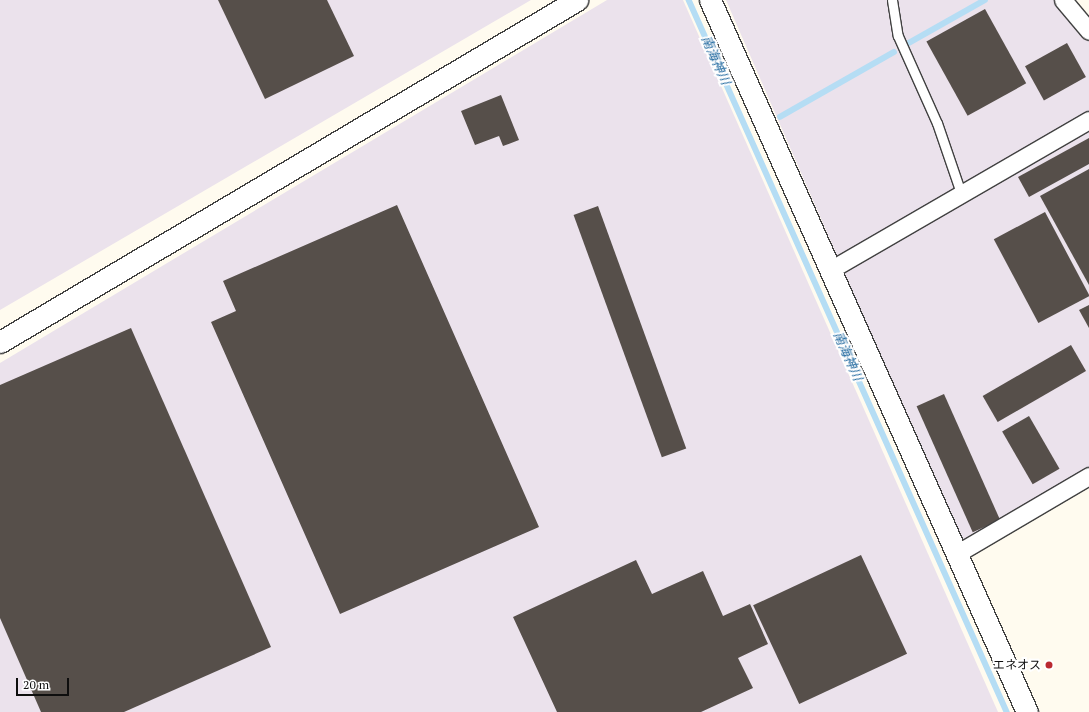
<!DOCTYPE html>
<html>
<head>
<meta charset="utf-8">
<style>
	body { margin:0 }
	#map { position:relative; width:1089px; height:712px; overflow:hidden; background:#fffbef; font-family:"PT Serif","Noto Sans JP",serif }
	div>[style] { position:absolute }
	.industrial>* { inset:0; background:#ebe2ec }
	.stream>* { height:5.5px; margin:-2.75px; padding:0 2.75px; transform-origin:2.75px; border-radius:2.75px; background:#b5ddf4 }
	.building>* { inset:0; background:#564f4a; transform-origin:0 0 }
	.roads { filter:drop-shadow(1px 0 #414141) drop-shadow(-1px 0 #414141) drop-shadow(0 1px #414141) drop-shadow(0 -1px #414141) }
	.service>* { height:9px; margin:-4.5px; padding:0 4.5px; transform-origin:4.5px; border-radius:4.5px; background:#fff }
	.minor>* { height:17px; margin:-8.5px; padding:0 8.5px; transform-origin:8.5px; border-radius:8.5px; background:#fff }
	.tertiary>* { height:21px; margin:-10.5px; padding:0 10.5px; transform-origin:10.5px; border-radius:10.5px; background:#fff }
	.dots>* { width:11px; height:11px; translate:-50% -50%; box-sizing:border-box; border:2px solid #fff; border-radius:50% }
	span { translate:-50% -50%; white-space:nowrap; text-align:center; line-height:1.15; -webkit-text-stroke:4px #fff; paint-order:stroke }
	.poi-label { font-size:12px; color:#0e0e0e }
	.right { translate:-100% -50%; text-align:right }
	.water-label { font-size:13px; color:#1a649c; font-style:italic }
	.scale { position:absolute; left:16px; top:678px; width:53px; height:18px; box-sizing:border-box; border:2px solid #0e0e0e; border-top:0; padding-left:5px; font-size:12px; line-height:14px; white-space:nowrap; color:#0e0e0e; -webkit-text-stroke:3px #fff; paint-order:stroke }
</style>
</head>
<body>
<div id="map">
	<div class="industrial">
		<div style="clip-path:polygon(0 0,531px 0,0 310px)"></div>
		<div style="clip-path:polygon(607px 0,683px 0,998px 712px,0 712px,0 363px)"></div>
		<div style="clip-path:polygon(726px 0,1055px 0,1089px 37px,1089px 467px,961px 541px)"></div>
	</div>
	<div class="stream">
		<div style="left:689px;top:0;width:780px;rotate:65.93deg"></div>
		<div style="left:909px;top:43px;width:87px;rotate:-29.5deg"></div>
		<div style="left:780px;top:117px;width:131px;rotate:-29.7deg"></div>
	</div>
	<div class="building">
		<div style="clip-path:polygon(218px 0,327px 0,354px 56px,265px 99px)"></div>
		<div style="left:985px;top:9px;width:85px;height:67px;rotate:61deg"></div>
		<div style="left:1067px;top:43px;width:39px;height:48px;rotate:61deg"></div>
		<div style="clip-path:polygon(501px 95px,519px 140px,503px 146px,499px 136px,475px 145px,461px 111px)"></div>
		<div style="clip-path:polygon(1089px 138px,1089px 164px,1029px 197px,1018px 177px)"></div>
		<div style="clip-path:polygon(1089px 169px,1089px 285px,1040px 196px)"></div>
		<div style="clip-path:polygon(397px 205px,539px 527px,340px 614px,211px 322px,236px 311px,223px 281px)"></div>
		<div style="left:598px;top:206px;width:258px;height:26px;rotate:70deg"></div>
		<div style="left:1045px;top:212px;width:95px;height:58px;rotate:62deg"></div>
		<div style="clip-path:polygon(1089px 305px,1089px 328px,1079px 310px)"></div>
		<div style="clip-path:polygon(131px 328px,271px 647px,124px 712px,41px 712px,0 618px,0 385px)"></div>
		<div style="left:1071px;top:345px;width:30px;height:102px;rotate:60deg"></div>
		<div style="left:944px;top:394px;width:138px;height:30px;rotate:66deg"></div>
		<div style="left:1029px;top:416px;width:61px;height:31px;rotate:60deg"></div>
		<div style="left:861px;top:555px;width:109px;height:119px;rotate:65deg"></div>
		<div style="clip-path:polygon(636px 560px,652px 594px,703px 571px,723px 616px,750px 604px,768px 644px,738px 658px,753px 688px,701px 712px,557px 712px,513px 617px)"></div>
	</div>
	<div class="roads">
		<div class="service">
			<div style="left:892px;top:0;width:36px;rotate:81deg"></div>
			<div style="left:898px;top:36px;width:95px;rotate:65.9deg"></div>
			<div style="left:937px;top:123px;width:77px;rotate:71.1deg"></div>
		</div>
		<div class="minor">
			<div style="left:1063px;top:0;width:40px;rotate:50deg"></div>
			<div style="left:830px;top:270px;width:299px;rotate:-30.1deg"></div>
			<div style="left:956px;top:554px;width:154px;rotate:-30.4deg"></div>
		</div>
		<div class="tertiary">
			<div style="left:710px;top:0;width:779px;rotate:66deg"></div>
			<div style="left:0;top:342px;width:671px;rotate:-30.66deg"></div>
		</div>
	</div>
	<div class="dots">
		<div style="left:1049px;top:665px;background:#ba2931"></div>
	</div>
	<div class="poi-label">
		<span class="right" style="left:1041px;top:665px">エネオス</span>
	</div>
	<div class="water-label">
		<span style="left:716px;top:60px;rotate:66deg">南海神川</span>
		<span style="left:848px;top:356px;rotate:66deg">南海神川</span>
	</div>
	<div class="scale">20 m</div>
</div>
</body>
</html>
